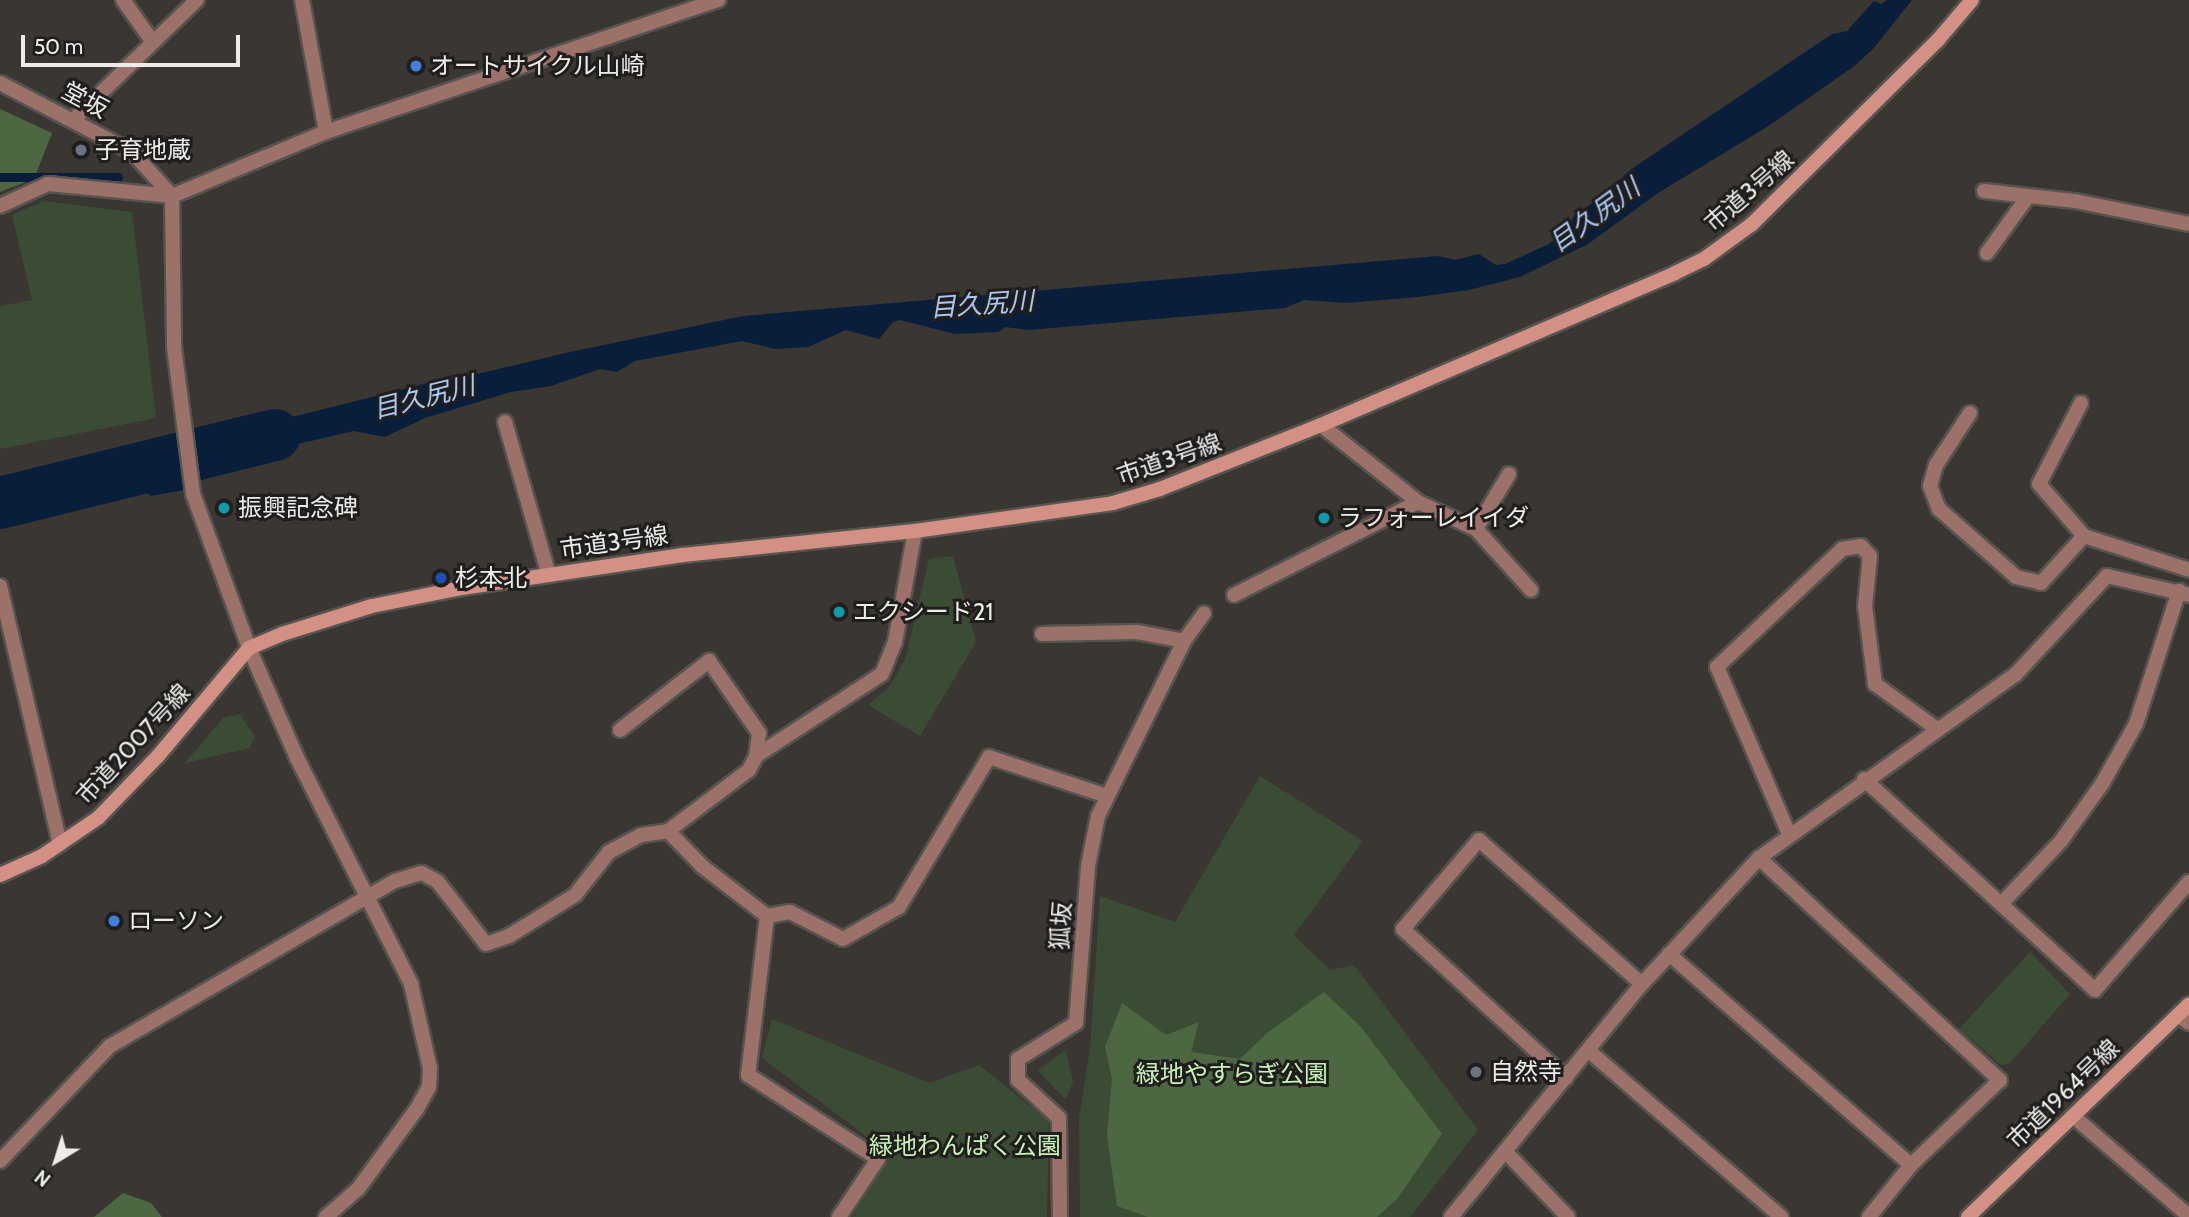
<!DOCTYPE html>
<html>
<head>
<meta charset="utf-8">
<style>
	body { margin:0 }
	#map { position:relative; width:2189px; height:1217px; overflow:hidden; background:#3a3632; font-family:Cabin,"Noto Sans JP",sans-serif }
	div>[style] { position:absolute }
	.green>* { inset:0; background:#3b4c34 }
	.forest>* { inset:0; background:#4e6743 }
	.water>* { inset:0; background:#091e3b }
	.stream>* { height:9px; margin:-4.5px; padding:0 4.5px; transform-origin:4.5px; border-radius:4.5px; background:#091e3b }
	.river>* { height:52px; margin:-26px; padding:0 26px; transform-origin:26px; border-radius:26px; background:#091e3b }
	.roads { filter:drop-shadow(2px 0 #57534f) drop-shadow(-2px 0 #57534f) drop-shadow(0 2px #57534f) drop-shadow(0 -2px #57534f) }
	.street>* { height:14px; margin:-7px; padding:0 7px; transform-origin:7px; border-radius:7px; background:#9b7169 }
	.secondary>* { height:14px; margin:-7px; padding:0 7px; transform-origin:7px; border-radius:7px; background:#d39185 }
	.dots>* { width:19px; height:19px; translate:-50% -50%; box-sizing:border-box; border:4px solid #201e1c; border-radius:50% }
	span { translate:-50% -50%; white-space:nowrap; text-align:center; line-height:1.15; -webkit-text-stroke:6px #201e1c; paint-order:stroke }
	.poi-label { font-size:24px; color:#eeece9 }
	.left { translate:0 -50%; text-align:left }
	.street-label { font-size:24px; color:#eeece9 }
	.park-label { font-size:24px; color:#c7f3b6 }
	.water-label { font-size:26px; color:#a8c8f6; font-style:italic }
	.north { position:absolute; left:21px; top:1126px; width:70px; height:70px; -webkit-text-stroke:5px #201e1c; paint-order:stroke; rotate:218deg; font-size:19px; font-weight:700; line-height:28px; text-align:center; color:#eeece9 }
	.north::after { content:''; display:block; margin:auto; width:24px; height:32px; background:#eeece9; clip-path:polygon(50% 0,100% 100%,50% 72%,0 100%) }
	.scale { position:absolute; left:21px; top:35px; width:219px; height:32px; box-sizing:border-box; border:4px solid #eeece9; border-top:0; padding-left:9px; font-size:21px; line-height:24px; white-space:nowrap; color:#eeece9; -webkit-text-stroke:5px #201e1c; paint-order:stroke }
</style>
</head>
<body>
<div id="map">
	<div class="green">
		<div style="clip-path:polygon(44px 201px,132px 212px,156px 418px,0 449px,0 306px,32px 300px,12px 215px)"></div>
		<div style="clip-path:polygon(953px 556px,976px 642px,920px 736px,868px 705px,889px 687px,905px 660px,929px 559px)"></div>
		<div style="clip-path:polygon(240px 714px,255px 737px,250px 748px,185px 763px,223px 718px)"></div>
		<div style="clip-path:polygon(1260px 776px,1363px 841px,1294px 935px,1330px 970px,1354px 965px,1478px 1130px,1410px 1217px,1080px 1217px,1079px 1118px,1090px 1049px,1100px 896px,1175px 922px)"></div>
		<div style="clip-path:polygon(2030px 952px,2070px 994px,2010px 1063px,2001px 1065px,1959px 1029px)"></div>
		<div style="clip-path:polygon(772px 1019px,929px 1083px,979px 1065px,1049px 1121px,1047px 1217px,852px 1217px,891px 1155px,762px 1058px)"></div>
		<div style="clip-path:polygon(1066px 1050px,1073px 1082px,1066px 1100px,1037px 1070px)"></div>
	</div>
	<div class="forest">
		<div style="clip-path:polygon(0 109px,52px 133px,34px 179px,0 192px)"></div>
		<div style="clip-path:polygon(1324px 992px,1361px 1027px,1442px 1134px,1397px 1199px,1377px 1217px,1148px 1217px,1117px 1206px,1107px 1136px,1112px 1079px,1105px 1047px,1122px 1003px,1166px 1035px,1199px 1022px,1191px 1052px,1240px 1059px,1267px 1033px)"></div>
		<div style="clip-path:polygon(123px 1193px,151px 1203px,162px 1217px,94px 1217px)"></div>
	</div>
	<div class="water">
		<div style="clip-path:polygon(1887px 0,1912px 0,1873px 49px,1853px 67px,1767px 127px,1658px 193px,1588px 244px,1520px 277px,1469px 290px,1418px 297px,1346px 303px,1304px 300px,1285px 308px,1029px 330px,1005px 327px,999px 332px,955px 334px,900px 320px,893px 322px,879px 339px,846px 330px,808px 347px,775px 349px,742px 341px,635px 361px,617px 372px,600px 369px,551px 386px,511px 392px,425px 418px,385px 437px,354px 431px,276px 449px,267px 461px,212px 475px,204px 439px,432px 382px,439px 387px,443px 382px,570px 352px,743px 316px,1438px 256px,1455px 260px,1479px 254px,1496px 265px,1505px 264px,1549px 244px,1567px 230px,1574px 216px,1608px 192px,1630px 170px,1832px 34px,1847px 31px,1874px 1px,1881px 4px)"></div>
		<div style="clip-path:polygon(174px 451px,184px 490px,151px 496px,143px 489px,109px 501px,40px 506px,27px 509px,15px 523px,0 525px,0 487px)"></div>
	</div>
	<div class="stream">
		<div style="left:0;top:177px;width:118px"></div>
	</div>
	<div class="river">
		<div style="left:0;top:503px;width:283px;rotate:-13.9deg"></div>
	</div>
	<div class="roads">
		<div class="street">
			<div style="left:123px;top:0;width:50px;rotate:54.7deg"></div>
			<div style="left:302px;top:0;width:134px;rotate:79.7deg"></div>
			<div style="left:0;top:83px;width:149px;rotate:27.6deg"></div>
			<div style="left:132px;top:152px;width:59px;rotate:47.7deg"></div>
			<div style="left:74px;top:119px;width:171px;rotate:-44.1deg"></div>
			<div style="left:1984px;top:191px;width:92px;rotate:6.3deg"></div>
			<div style="left:2075px;top:201px;width:116px;rotate:11.4deg"></div>
			<div style="left:172px;top:196px;width:151px;rotate:89.2deg"></div>
			<div style="left:174px;top:347px;width:148px;rotate:82.6deg"></div>
			<div style="left:193px;top:494px;width:164px;rotate:70deg"></div>
			<div style="left:249px;top:648px;width:120px;rotate:66.4deg"></div>
			<div style="left:297px;top:758px;width:253px;rotate:63.2deg"></div>
			<div style="left:411px;top:984px;width:86px;rotate:77.3deg"></div>
			<div style="left:430px;top:1068px;width:19px;rotate:93deg"></div>
			<div style="left:429px;top:1087px;width:26px;rotate:119deg"></div>
			<div style="left:416px;top:1110px;width:98px;rotate:126.3deg"></div>
			<div style="left:358px;top:1189px;width:43px;rotate:138.8deg"></div>
			<div style="left:0;top:206px;width:53px;rotate:-24.6deg"></div>
			<div style="left:48px;top:184px;width:125px;rotate:5.5deg"></div>
			<div style="left:172px;top:196px;width:167px;rotate:-22.6deg"></div>
			<div style="left:326px;top:132px;width:414px;rotate:-18.6deg"></div>
			<div style="left:1987px;top:253px;width:68px;rotate:-54deg"></div>
			<div style="left:2081px;top:403px;width:91px;rotate:117.4deg"></div>
			<div style="left:2039px;top:484px;width:69px;rotate:49.1deg"></div>
			<div style="left:2084px;top:536px;width:110px;rotate:17.9deg"></div>
			<div style="left:1970px;top:413px;width:62px;rotate:123.2deg"></div>
			<div style="left:1936px;top:465px;width:22px;rotate:106deg"></div>
			<div style="left:1930px;top:486px;width:25px;rotate:69deg"></div>
			<div style="left:1939px;top:509px;width:103px;rotate:41.4deg"></div>
			<div style="left:2016px;top:577px;width:26px;rotate:13deg"></div>
			<div style="left:2041px;top:583px;width:64px;rotate:-47.5deg"></div>
			<div style="left:505px;top:422px;width:159px;rotate:74deg"></div>
			<div style="left:1321px;top:425px;width:124px;rotate:38.4deg"></div>
			<div style="left:1418px;top:502px;width:64px;rotate:25deg"></div>
			<div style="left:1476px;top:529px;width:82px;rotate:48deg"></div>
			<div style="left:1476px;top:529px;width:64px;rotate:-59deg"></div>
			<div style="left:0;top:586px;width:265px;rotate:76.9deg"></div>
			<div style="left:1234px;top:595px;width:206px;rotate:-26.8deg"></div>
			<div style="left:1042px;top:634px;width:95px;rotate:-1.2deg"></div>
			<div style="left:1137px;top:632px;width:48px;rotate:10.8deg"></div>
			<div style="left:620px;top:730px;width:113px;rotate:-37.8deg"></div>
			<div style="left:709px;top:661px;width:88px;rotate:55.2deg"></div>
			<div style="left:759px;top:733px;width:23px;rotate:97deg"></div>
			<div style="left:1864px;top:779px;width:313px;rotate:42.4deg"></div>
			<div style="left:2095px;top:990px;width:143px;rotate:-49deg"></div>
			<div style="left:668px;top:831px;width:50px;rotate:45.8deg"></div>
			<div style="left:703px;top:867px;width:81px;rotate:37.4deg"></div>
			<div style="left:767px;top:916px;width:23px;rotate:-10deg"></div>
			<div style="left:790px;top:912px;width:59px;rotate:27deg"></div>
			<div style="left:843px;top:939px;width:64px;rotate:-29.7deg"></div>
			<div style="left:899px;top:907px;width:175px;rotate:-59deg"></div>
			<div style="left:989px;top:757px;width:124px;rotate:18.3deg"></div>
			<div style="left:1789px;top:834px;width:182px;rotate:-113.3deg"></div>
			<div style="left:1717px;top:667px;width:172px;rotate:-43.3deg"></div>
			<div style="left:1842px;top:549px;width:19px;rotate:-9deg"></div>
			<div style="left:1861px;top:546px;width:13px;rotate:48deg"></div>
			<div style="left:1870px;top:556px;width:50px;rotate:95.7deg"></div>
			<div style="left:1865px;top:606px;width:79px;rotate:82.7deg"></div>
			<div style="left:1875px;top:684px;width:77px;rotate:36deg"></div>
			<div style="left:1759px;top:858px;width:328px;rotate:42.7deg"></div>
			<div style="left:2000px;top:1080px;width:123px;rotate:136.3deg"></div>
			<div style="left:1911px;top:1165px;width:67px;rotate:128.9deg"></div>
			<div style="left:2002px;top:903px;width:86px;rotate:-46.4deg"></div>
			<div style="left:2061px;top:841px;width:70px;rotate:-54.3deg"></div>
			<div style="left:2102px;top:784px;width:69px;rotate:-60.5deg"></div>
			<div style="left:2136px;top:724px;width:140px;rotate:-72.1deg"></div>
			<div style="left:767px;top:916px;width:160px;rotate:96.8deg"></div>
			<div style="left:748px;top:1075px;width:155px;rotate:32.9deg"></div>
			<div style="left:878px;top:1159px;width:70px;rotate:123.9deg"></div>
			<div style="left:1669px;top:954px;width:321px;rotate:41.1deg"></div>
			<div style="left:2179px;top:1016px;width:12px;rotate:35deg"></div>
			<div style="left:1589px;top:1051px;width:254px;rotate:40.8deg"></div>
			<div style="left:1566px;top:1078px;width:221px;rotate:-137.6deg"></div>
			<div style="left:1403px;top:929px;width:117px;rotate:-49.5deg"></div>
			<div style="left:1479px;top:840px;width:217px;rotate:41.5deg"></div>
			<div style="left:2073px;top:1116px;width:153px;rotate:40.8deg"></div>
			<div style="left:1505px;top:1151px;width:91px;rotate:46.3deg"></div>
			<div style="left:0;top:1161px;width:159px;rotate:-46.3deg"></div>
			<div style="left:110px;top:1046px;width:329px;rotate:-30.1deg"></div>
			<div style="left:395px;top:881px;width:28px;rotate:-17deg"></div>
			<div style="left:422px;top:873px;width:18px;rotate:29deg"></div>
			<div style="left:438px;top:882px;width:78px;rotate:52.3deg"></div>
			<div style="left:486px;top:944px;width:24px;rotate:-19deg"></div>
			<div style="left:509px;top:936px;width:78px;rotate:-31.8deg"></div>
			<div style="left:575px;top:895px;width:55px;rotate:-51.7deg"></div>
			<div style="left:609px;top:852px;width:36px;rotate:-28deg"></div>
			<div style="left:641px;top:835px;width:27px;rotate:-8deg"></div>
			<div style="left:668px;top:831px;width:101px;rotate:-37deg"></div>
			<div style="left:749px;top:770px;width:16px;rotate:-63deg"></div>
			<div style="left:756px;top:756px;width:150px;rotate:-33.1deg"></div>
			<div style="left:882px;top:674px;width:35px;rotate:-68deg"></div>
			<div style="left:895px;top:642px;width:113px;rotate:-79.8deg"></div>
			<div style="left:1060px;top:1217px;width:99px;rotate:-90.6deg"></div>
			<div style="left:1059px;top:1118px;width:56px;rotate:-137.2deg"></div>
			<div style="left:1018px;top:1080px;width:21px;rotate:-90deg"></div>
			<div style="left:1018px;top:1059px;width:68px;rotate:-31.8deg"></div>
			<div style="left:1076px;top:1023px;width:157px;rotate:-85.6deg"></div>
			<div style="left:1088px;top:866px;width:51px;rotate:-78.7deg"></div>
			<div style="left:1098px;top:816px;width:195px;rotate:-63.8deg"></div>
			<div style="left:1184px;top:641px;width:34px;rotate:-54deg"></div>
			<div style="left:1451px;top:1217px;width:301px;rotate:-50.7deg"></div>
			<div style="left:1642px;top:984px;width:172px;rotate:-47.1deg"></div>
			<div style="left:1759px;top:858px;width:315px;rotate:-35.6deg"></div>
			<div style="left:2015px;top:675px;width:135px;rotate:-47.1deg"></div>
			<div style="left:2107px;top:576px;width:84px;rotate:13deg"></div>
		</div>
		<div class="secondary">
			<div style="left:0;top:875px;width:46px;rotate:-24.3deg"></div>
			<div style="left:42px;top:856px;width:68px;rotate:-34.2deg"></div>
			<div style="left:98px;top:818px;width:86px;rotate:-45.9deg"></div>
			<div style="left:158px;top:756px;width:141px;rotate:-49.9deg"></div>
			<div style="left:249px;top:648px;width:36px;rotate:-23deg"></div>
			<div style="left:282px;top:634px;width:94px;rotate:-17.3deg"></div>
			<div style="left:372px;top:606px;width:92px;rotate:-11.3deg"></div>
			<div style="left:462px;top:588px;width:223px;rotate:-8.5deg"></div>
			<div style="left:683px;top:555px;width:233px;rotate:-5.9deg"></div>
			<div style="left:915px;top:531px;width:200px;rotate:-8deg"></div>
			<div style="left:1113px;top:503px;width:49px;rotate:-16.6deg"></div>
			<div style="left:1160px;top:489px;width:173px;rotate:-21.7deg"></div>
			<div style="left:1321px;top:425px;width:385px;rotate:-23.2deg"></div>
			<div style="left:1675px;top:273px;width:32px;rotate:-26deg"></div>
			<div style="left:1704px;top:259px;width:59px;rotate:-36.1deg"></div>
			<div style="left:1752px;top:224px;width:262px;rotate:-44.7deg"></div>
			<div style="left:1938px;top:40px;width:52px;rotate:-49.6deg"></div>
			<div style="left:1968px;top:1217px;width:307px;rotate:-43.9deg"></div>
		</div>
	</div>
	<div class="dots">
		<div style="left:416px;top:66px;background:#3f7fe0"></div>
		<div style="left:81px;top:150px;background:#6b7280"></div>
		<div style="left:224px;top:508px;background:#0f9aa8"></div>
		<div style="left:1324px;top:518px;background:#0f9aa8"></div>
		<div style="left:441px;top:578px;background:#1a4fb4"></div>
		<div style="left:839px;top:612px;background:#0f9aa8"></div>
		<div style="left:114px;top:921px;background:#3f7fe0"></div>
		<div style="left:1476px;top:1072px;background:#6b7280"></div>
	</div>
	<div class="poi-label">
		<span class="left" style="left:430px;top:66px">オートサイクル山崎</span>
		<span class="left" style="left:95px;top:150px">子育地蔵</span>
		<span class="left" style="left:238px;top:508px">振興記念碑</span>
		<span class="left" style="left:1338px;top:518px">ラフォーレイイダ</span>
		<span class="left" style="left:455px;top:578px">杉本北</span>
		<span class="left" style="left:853px;top:612px">エクシード21</span>
		<span class="left" style="left:128px;top:921px">ローソン</span>
		<span class="left" style="left:1490px;top:1072px">自然寺</span>
	</div>
	<div class="street-label">
		<span style="left:85px;top:100px;rotate:28deg">堂坂</span>
		<span style="left:1749px;top:191px;rotate:-41deg">市道3号線</span>
		<span style="left:1169px;top:459px;rotate:-19deg">市道3号線</span>
		<span style="left:614px;top:542px;rotate:-8deg">市道3号線</span>
		<span style="left:133px;top:744px;rotate:-47deg">市道2007号線</span>
		<span style="left:1061px;top:926px;rotate:-86deg">狐坂</span>
		<span style="left:2063px;top:1094px;rotate:-44deg">市道1964号線</span>
	</div>
	<div class="park-label">
		<span style="left:1232px;top:1074px">緑地やすらぎ公園</span>
		<span style="left:965px;top:1146px">緑地わんぱく公園</span>
	</div>
	<div class="water-label">
		<span style="left:1595px;top:216px;rotate:-36deg">目久尻川</span>
		<span style="left:982px;top:305px;rotate:-4deg">目久尻川</span>
		<span style="left:424px;top:398px;rotate:-14deg">目久尻川</span>
	</div>
	<div class="north">N</div>
	<div class="scale">50 m</div>
</div>
</body>
</html>
